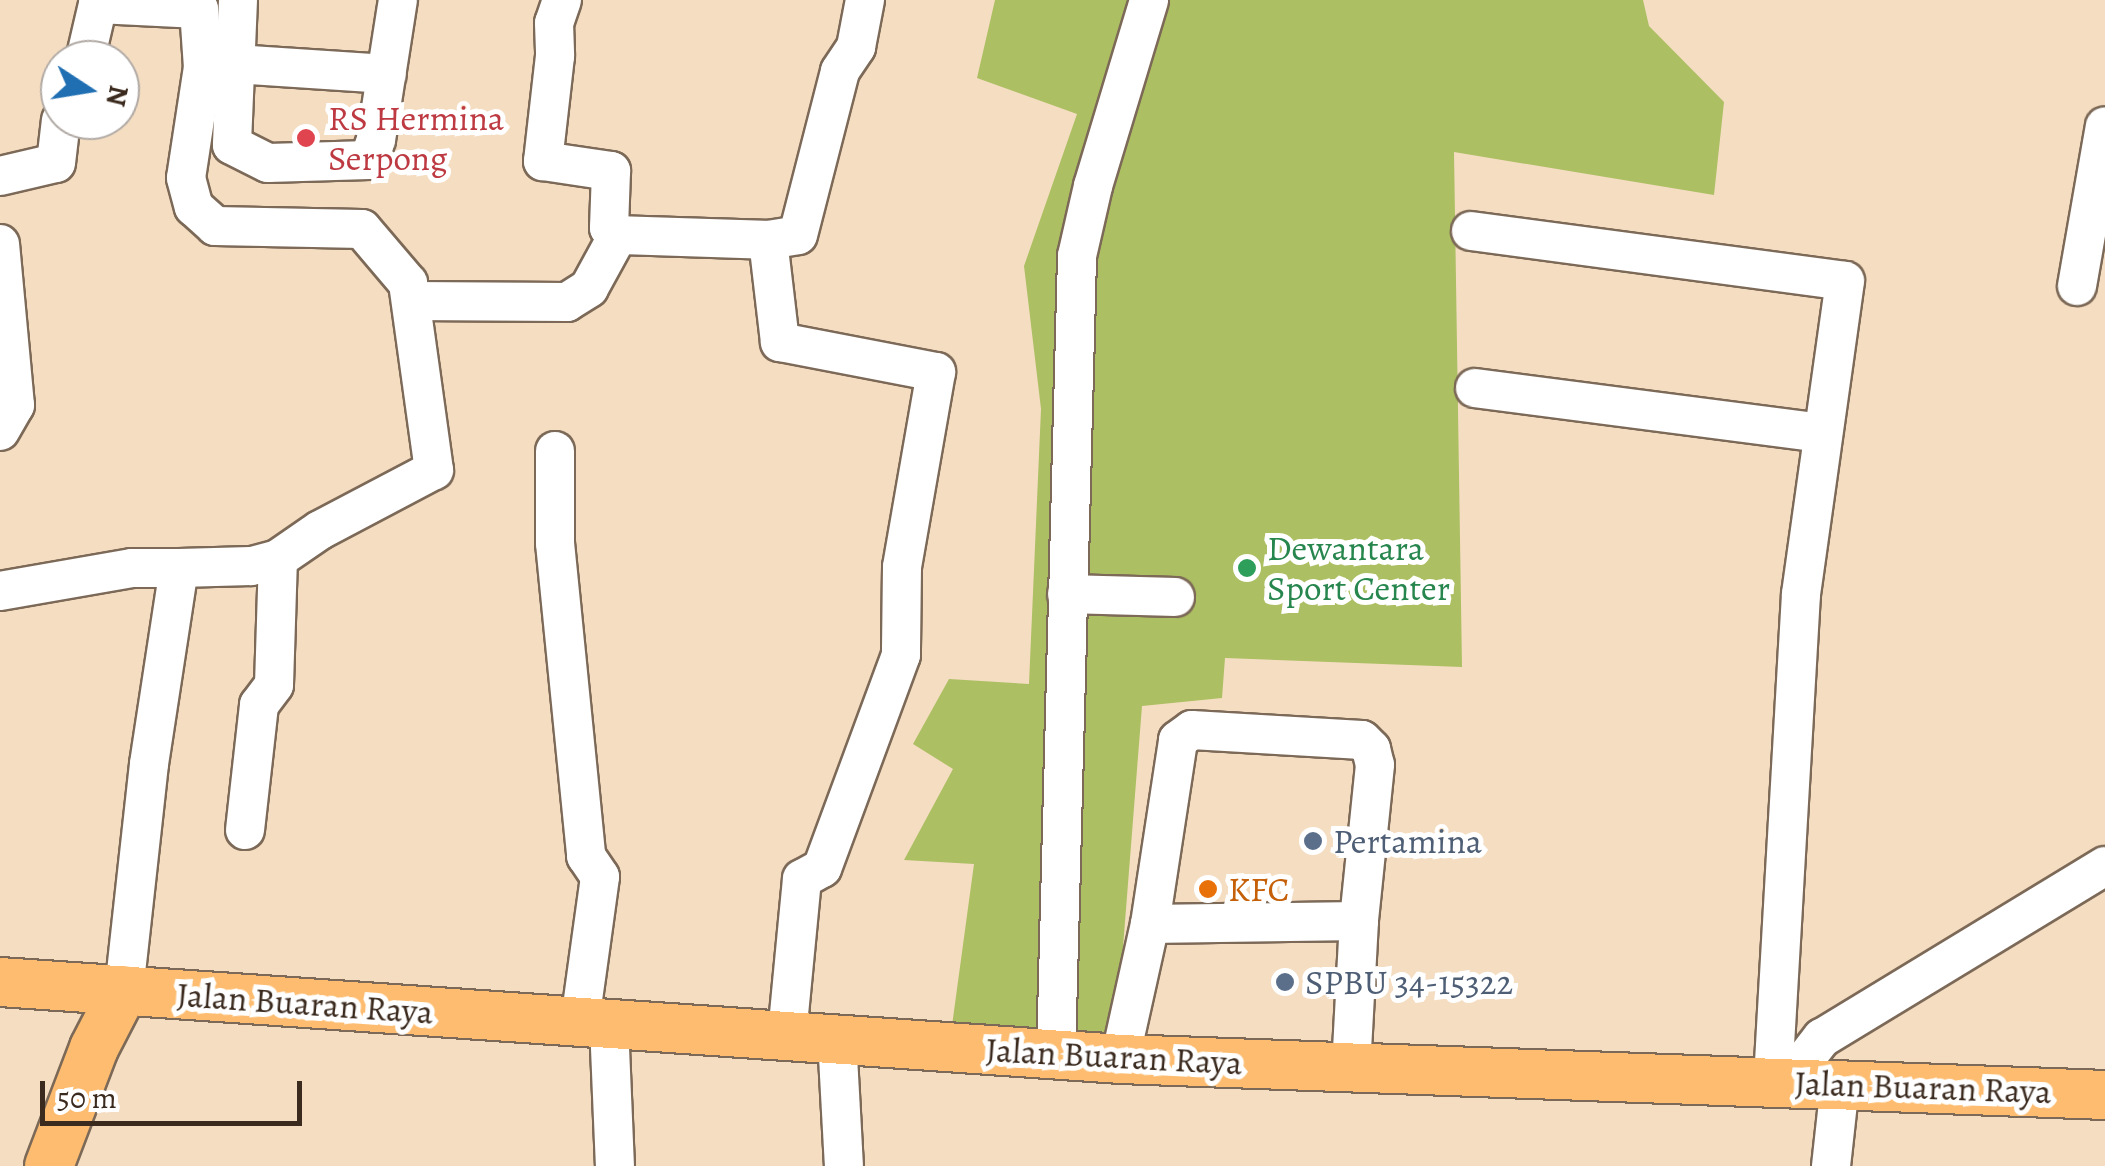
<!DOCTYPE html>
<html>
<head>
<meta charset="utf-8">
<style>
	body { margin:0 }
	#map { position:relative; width:2105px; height:1166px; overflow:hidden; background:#f5ddc2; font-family:Alegreya,serif }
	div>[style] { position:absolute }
	.green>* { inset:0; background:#acbf62 }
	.roads { filter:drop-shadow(2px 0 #7c6957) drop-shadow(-2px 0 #7c6957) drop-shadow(0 2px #7c6957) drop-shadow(0 -2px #7c6957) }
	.minor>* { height:38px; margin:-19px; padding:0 19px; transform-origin:19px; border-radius:19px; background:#fff }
	.major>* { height:48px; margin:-24px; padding:0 24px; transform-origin:24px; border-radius:24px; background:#fdbc6f }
	.dots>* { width:28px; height:28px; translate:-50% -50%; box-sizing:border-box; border:5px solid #fff; border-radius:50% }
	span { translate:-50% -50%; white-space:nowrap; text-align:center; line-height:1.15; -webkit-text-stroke:10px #fff; paint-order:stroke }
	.health-label { font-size:35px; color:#be3a42 }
	.left { translate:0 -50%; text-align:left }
	.leisure-label { font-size:35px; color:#27864d }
	.service-label { font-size:35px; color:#4e5e75 }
	.food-label { font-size:35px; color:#c56008 }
	.street-label { font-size:35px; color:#3b2a1e }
	.north { position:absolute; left:40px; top:40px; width:100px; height:100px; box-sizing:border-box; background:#fff; border:2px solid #b1aaa5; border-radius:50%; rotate:102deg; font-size:28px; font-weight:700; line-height:40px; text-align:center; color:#3b2a1e }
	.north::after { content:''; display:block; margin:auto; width:35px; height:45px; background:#1f6fb2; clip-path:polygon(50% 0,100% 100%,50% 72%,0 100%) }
	.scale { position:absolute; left:40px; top:1081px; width:262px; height:45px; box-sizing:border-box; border:5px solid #3b2a1e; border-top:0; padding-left:12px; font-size:30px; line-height:35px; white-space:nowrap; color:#3b2a1e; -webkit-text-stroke:8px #fff; paint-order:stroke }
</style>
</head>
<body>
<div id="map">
	<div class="green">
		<div style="clip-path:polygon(995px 0,1643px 0,1649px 26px,1724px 102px,1714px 195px,1454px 152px,1462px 667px,1225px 658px,1222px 698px,1142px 706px,1116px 1036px,951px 1033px,974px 864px,904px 860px,953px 769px,913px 744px,949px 679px,1029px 684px,1041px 409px,1024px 266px,1077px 114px,977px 78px)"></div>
	</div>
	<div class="roads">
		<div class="minor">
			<div style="left:238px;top:0;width:145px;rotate:92.4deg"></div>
			<div style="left:232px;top:145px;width:40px;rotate:26.6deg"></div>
			<div style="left:268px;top:163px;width:101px;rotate:-1.7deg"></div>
			<div style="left:369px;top:160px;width:21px;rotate:-71deg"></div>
			<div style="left:376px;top:140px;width:142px;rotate:-81.1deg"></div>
			<div style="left:562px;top:0;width:24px;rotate:109deg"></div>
			<div style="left:554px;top:23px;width:33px;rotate:88deg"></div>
			<div style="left:555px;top:56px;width:106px;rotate:96.5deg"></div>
			<div style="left:543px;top:161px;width:69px;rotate:8.4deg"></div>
			<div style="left:611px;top:171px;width:57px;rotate:92deg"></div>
			<div style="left:609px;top:228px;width:11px;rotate:38deg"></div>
			<div style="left:618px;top:235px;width:150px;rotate:1.9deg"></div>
			<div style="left:768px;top:240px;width:103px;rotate:83.3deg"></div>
			<div style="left:780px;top:342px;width:159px;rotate:10.9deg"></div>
			<div style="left:936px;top:372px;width:198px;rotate:99.9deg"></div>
			<div style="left:902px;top:567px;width:88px;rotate:90.7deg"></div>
			<div style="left:901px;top:655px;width:227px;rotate:110.3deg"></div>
			<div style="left:822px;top:868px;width:23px;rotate:151deg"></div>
			<div style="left:802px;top:879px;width:156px;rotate:95.5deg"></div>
			<div style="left:85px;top:60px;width:57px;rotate:-76.9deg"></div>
			<div style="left:98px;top:4px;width:101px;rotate:2.8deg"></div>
			<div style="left:199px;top:9px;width:58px;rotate:86.1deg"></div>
			<div style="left:203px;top:67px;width:112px;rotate:98.7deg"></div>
			<div style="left:186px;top:178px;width:30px;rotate:75deg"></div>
			<div style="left:194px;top:207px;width:28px;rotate:42deg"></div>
			<div style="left:215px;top:226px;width:147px;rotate:1.2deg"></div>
			<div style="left:362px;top:229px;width:71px;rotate:49.6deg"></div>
			<div style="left:408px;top:283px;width:189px;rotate:82.1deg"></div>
			<div style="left:434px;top:470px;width:129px;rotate:152.2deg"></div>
			<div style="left:320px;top:530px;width:51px;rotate:145.4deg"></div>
			<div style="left:278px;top:559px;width:28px;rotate:165deg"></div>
			<div style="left:251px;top:566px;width:72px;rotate:178.4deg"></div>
			<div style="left:179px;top:568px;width:198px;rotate:98.7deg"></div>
			<div style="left:149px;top:764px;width:227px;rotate:96.3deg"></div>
			<div style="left:235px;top:64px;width:152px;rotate:3.8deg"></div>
			<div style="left:0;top:176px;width:57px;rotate:-13.1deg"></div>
			<div style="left:56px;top:163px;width:43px;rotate:-83.4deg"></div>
			<div style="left:1471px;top:231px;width:377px;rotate:7.6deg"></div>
			<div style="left:1845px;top:281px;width:316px;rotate:98deg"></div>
			<div style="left:1801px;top:594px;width:488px;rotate:93.3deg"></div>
			<div style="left:768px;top:240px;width:30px;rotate:-9deg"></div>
			<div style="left:798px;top:235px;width:169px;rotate:-75.6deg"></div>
			<div style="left:840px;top:71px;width:29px;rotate:-56deg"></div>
			<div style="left:856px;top:47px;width:48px;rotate:-79.2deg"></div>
			<div style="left:0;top:244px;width:162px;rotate:84.7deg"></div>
			<div style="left:15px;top:405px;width:30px;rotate:120deg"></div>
			<div style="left:2077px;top:286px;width:162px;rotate:-80.1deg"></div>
			<div style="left:411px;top:301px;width:156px;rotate:0.4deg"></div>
			<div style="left:567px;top:302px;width:26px;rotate:-32deg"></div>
			<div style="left:589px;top:288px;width:60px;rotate:-61.3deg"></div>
			<div style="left:1475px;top:388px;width:351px;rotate:7.4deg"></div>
			<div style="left:555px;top:451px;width:92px;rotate:90deg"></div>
			<div style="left:555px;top:543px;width:315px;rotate:84.3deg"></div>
			<div style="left:586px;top:856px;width:25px;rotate:56deg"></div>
			<div style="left:600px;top:877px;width:146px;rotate:97.9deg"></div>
			<div style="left:0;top:591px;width:134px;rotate:-9.9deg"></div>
			<div style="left:132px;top:568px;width:47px"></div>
			<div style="left:1067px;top:594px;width:108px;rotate:1.6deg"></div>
			<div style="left:245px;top:830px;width:126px;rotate:-83.6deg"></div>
			<div style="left:259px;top:705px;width:25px;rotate:-53deg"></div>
			<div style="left:274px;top:685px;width:126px;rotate:-88.2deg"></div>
			<div style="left:1150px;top:924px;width:209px;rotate:-0.8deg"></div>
			<div style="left:609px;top:1024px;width:142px;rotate:87.6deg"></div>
			<div style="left:837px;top:1038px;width:128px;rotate:86.9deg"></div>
			<div style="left:1056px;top:1054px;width:798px;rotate:-88.49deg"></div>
			<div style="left:1077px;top:256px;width:72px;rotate:-77.1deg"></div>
			<div style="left:1093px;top:186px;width:194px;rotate:-73.2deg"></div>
			<div style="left:1120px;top:1059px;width:138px;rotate:-77.5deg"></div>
			<div style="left:1150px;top:924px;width:186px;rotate:-81.3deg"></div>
			<div style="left:1178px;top:740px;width:17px;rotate:-36deg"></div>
			<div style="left:1192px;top:730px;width:170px;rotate:3.4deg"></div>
			<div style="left:1362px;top:740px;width:13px;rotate:45deg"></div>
			<div style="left:1371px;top:749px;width:16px;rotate:76deg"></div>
			<div style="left:1375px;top:765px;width:157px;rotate:95.9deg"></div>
			<div style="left:1359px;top:921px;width:146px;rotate:93.1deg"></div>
			<div style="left:1797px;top:1081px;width:20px;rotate:-72deg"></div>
			<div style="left:1803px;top:1062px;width:31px;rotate:-52deg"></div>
			<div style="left:1822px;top:1038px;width:331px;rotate:-31.3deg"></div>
			<div style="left:1831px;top:1166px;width:81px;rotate:-83.7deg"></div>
		</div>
		<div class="major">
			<div style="left:0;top:982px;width:1123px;rotate:3.93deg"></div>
			<div style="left:1120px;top:1059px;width:986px;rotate:2.09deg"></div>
			<div style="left:49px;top:1166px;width:126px;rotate:-69.1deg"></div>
			<div style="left:94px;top:1048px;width:65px;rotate:-62.7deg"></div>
		</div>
	</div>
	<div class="dots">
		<div style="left:306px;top:138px;background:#e0444e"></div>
		<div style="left:1247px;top:568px;background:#2e9e5b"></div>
		<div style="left:1313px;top:841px;background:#5c6f8a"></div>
		<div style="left:1208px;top:889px;background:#e8710a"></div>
		<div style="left:1285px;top:982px;background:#5c6f8a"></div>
	</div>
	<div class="health-label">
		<span class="left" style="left:328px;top:138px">RS Hermina<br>Serpong</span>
	</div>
	<div class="leisure-label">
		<span class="left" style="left:1267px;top:568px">Dewantara<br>Sport Center</span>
	</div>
	<div class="service-label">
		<span class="left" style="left:1333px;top:841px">Pertamina</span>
		<span class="left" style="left:1305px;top:982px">SPBU 34-15322</span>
	</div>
	<div class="food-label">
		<span class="left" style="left:1228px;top:889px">KFC</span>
	</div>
	<div class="street-label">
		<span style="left:305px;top:1003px;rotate:4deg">Jalan Buaran Raya</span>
		<span style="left:1114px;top:1056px;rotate:3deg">Jalan Buaran Raya</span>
		<span style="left:1923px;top:1087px;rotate:2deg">Jalan Buaran Raya</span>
	</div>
	<div class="north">N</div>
	<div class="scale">50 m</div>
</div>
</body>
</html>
